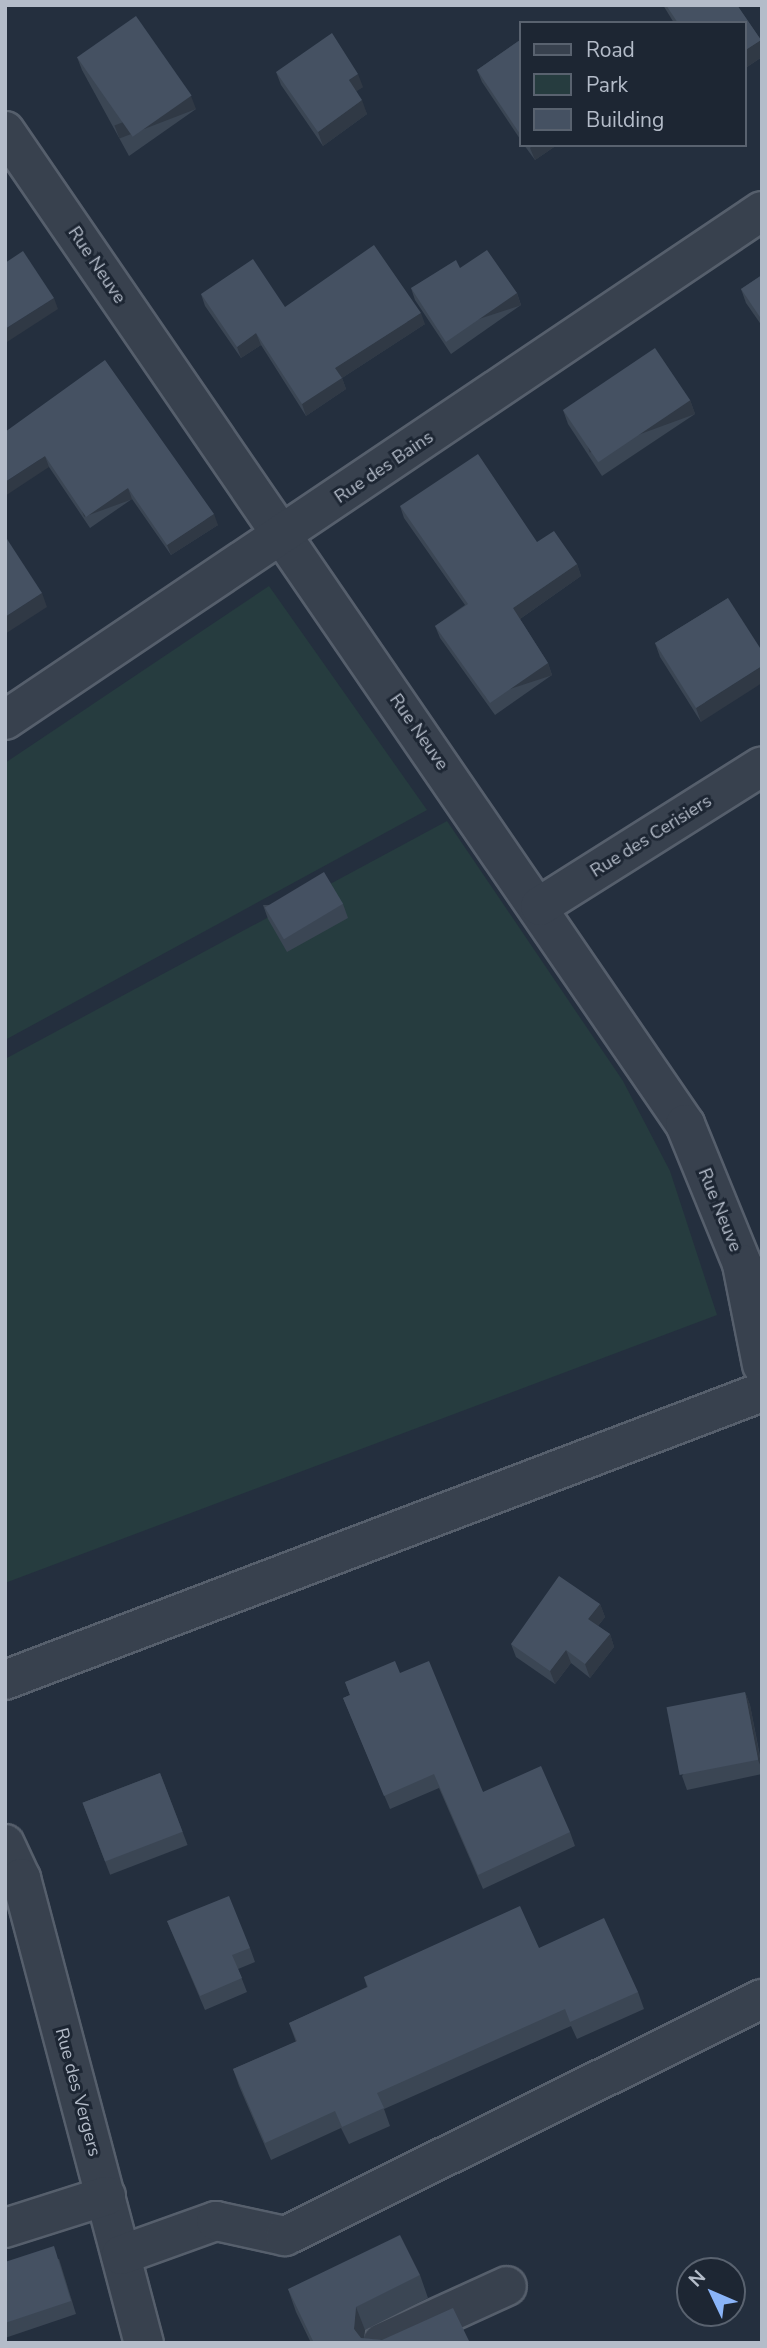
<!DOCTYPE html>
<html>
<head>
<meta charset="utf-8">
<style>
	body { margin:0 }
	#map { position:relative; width:767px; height:2348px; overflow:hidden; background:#242f3e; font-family:"Nunito Sans",sans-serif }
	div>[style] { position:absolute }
	.green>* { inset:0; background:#263c3f }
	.roads { filter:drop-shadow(2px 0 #565f6c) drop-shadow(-2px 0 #565f6c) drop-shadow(0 2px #565f6c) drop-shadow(0 -2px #565f6c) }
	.minor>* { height:38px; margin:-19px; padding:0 19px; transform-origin:19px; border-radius:19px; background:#38414e }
	.wall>* { inset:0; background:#3b4654; transform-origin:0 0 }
	.shaded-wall>* { inset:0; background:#303945; transform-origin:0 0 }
	.building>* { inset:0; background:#455162; transform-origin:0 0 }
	span { translate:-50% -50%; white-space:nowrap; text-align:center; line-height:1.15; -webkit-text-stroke:6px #1d2633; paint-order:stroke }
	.street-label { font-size:18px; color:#b4bcc9 }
	.frame { position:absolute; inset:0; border:7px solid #b4bcc9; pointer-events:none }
	.legend { position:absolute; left:519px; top:21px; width:228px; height:126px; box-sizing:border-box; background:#1d2633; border:2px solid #59626f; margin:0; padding:9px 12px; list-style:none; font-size:21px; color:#b4bcc9 }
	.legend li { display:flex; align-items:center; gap:14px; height:35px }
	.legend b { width:35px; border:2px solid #59626f }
	.north { position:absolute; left:676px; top:2257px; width:70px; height:70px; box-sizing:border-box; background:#1d2633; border:2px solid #59626f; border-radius:50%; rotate:314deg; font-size:19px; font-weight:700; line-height:28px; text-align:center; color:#b4bcc9 }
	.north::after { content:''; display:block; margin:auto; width:24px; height:32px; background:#8ab4f8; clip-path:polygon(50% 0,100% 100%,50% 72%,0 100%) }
</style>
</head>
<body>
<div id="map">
	<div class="green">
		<div style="clip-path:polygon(269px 586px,427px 810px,5px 1040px,5px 763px)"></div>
		<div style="clip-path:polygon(447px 821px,623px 1081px,670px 1171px,717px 1315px,5px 1583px,5px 1059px)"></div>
	</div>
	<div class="roads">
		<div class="minor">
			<div style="left:5px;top:131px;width:1204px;rotate:55.6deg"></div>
			<div style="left:685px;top:1124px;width:151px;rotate:67.8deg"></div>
			<div style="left:742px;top:1264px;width:103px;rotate:78.8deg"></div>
			<div style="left:5px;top:720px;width:912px;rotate:-33.92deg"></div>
			<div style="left:540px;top:906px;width:262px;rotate:-32.2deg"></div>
			<div style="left:5px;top:1680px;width:810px;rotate:-20.83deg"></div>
			<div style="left:5px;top:1844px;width:38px;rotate:65deg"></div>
			<div style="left:21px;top:1878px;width:481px;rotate:75.2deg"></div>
			<div style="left:5px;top:2228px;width:106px;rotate:-17.6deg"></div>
			<div style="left:121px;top:2255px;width:101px;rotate:-19.7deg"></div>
			<div style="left:216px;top:2221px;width:71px;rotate:12.3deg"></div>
			<div style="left:285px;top:2236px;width:533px;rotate:-26.42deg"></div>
			<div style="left:382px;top:2343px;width:137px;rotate:-24.5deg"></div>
		</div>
	</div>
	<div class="wall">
		<div style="clip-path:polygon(663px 5px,737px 5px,761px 40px,762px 43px,762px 57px,744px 69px,744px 23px,674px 23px)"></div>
		<div style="clip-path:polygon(520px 40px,520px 139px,482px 82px,477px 70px)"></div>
		<div style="clip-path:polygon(77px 57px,196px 109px,129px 156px,82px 70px)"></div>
		<div style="clip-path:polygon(276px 72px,363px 87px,356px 91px,367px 114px,323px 146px,281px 85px)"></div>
		<div style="clip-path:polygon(524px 145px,557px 145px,535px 160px)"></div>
		<div style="clip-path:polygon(460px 268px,517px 293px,521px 305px,451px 354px,415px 300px,411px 288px)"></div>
		<div style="clip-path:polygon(762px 275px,762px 326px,746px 303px,741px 289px)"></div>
		<div style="clip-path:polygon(201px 294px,285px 307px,425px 324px,342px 378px,346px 389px,306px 416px,261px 345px,241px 358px,205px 306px)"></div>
		<div style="clip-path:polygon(690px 400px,695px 414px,602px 476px,568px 424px,563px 410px)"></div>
		<div style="clip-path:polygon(5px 432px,218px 525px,171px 555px,132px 499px,90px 528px,49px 467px)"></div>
		<div style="clip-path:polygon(400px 506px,537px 542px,577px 564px,581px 576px,520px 619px,548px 663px,552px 675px,495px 715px,440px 638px,435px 626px,465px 605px,404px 518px)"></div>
		<div style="clip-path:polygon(728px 598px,701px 722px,660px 657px,655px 643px)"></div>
		<div style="clip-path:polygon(343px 904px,348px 918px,287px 952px,268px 919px,263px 905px)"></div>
		<div style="clip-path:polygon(600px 1604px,605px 1617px,598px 1626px,610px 1634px,614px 1647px,590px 1678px,571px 1663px,555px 1684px,516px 1657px,511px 1644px)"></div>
		<div style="clip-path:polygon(400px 1673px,483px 1792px,570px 1832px,575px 1846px,483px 1889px,439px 1788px,390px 1809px,343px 1698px,350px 1695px,345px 1682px)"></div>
		<div style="clip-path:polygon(745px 1692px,750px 1705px,762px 1766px,762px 1774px,687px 1790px,682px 1776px)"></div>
		<div style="left:160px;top:1773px;width:77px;height:83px;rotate:69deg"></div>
		<div style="clip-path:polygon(167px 1921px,250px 1948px,255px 1962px,238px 1969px,247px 1992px,205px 2010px)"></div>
		<div style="clip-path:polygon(539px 1948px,638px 1992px,644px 2009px,577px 2039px,571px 2026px,384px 2109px,390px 2126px,349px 2144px,341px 2128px,271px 2160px,239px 2086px,233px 2069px,296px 2042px,289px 2023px,367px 1987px,364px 1977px)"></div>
		<div style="clip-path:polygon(59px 2259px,76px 2314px,5px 2338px,5px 2262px)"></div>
		<div style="clip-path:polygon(420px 2275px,428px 2298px,365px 2330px,364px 2338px,382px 2340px,470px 2343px,311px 2343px,296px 2312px,288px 2289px)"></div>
	</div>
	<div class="shaded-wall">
		<div style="clip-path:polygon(761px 40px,762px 43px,762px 57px,744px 69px,744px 51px)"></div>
		<div style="clip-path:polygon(358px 74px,363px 87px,354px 93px,349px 80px)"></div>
		<div style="left:191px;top:96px;width:14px;height:82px;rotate:69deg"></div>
		<div style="clip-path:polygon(362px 100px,367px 114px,323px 146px,318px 132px)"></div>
		<div style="clip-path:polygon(533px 145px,557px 145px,535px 160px,530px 148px)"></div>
		<div style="left:517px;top:293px;width:13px;height:86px;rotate:72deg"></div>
		<div style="clip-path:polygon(54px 298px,58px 309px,7px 342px,5px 337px,5px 329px)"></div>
		<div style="clip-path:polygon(421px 313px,425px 324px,342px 378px,346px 389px,306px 416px,302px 404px,335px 368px)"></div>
		<div style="clip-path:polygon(256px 333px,261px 345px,241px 358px,237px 347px)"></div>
		<div style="left:690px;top:400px;width:15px;height:112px;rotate:70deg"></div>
		<div style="clip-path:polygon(45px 456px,49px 467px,5px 496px,5px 482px)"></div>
		<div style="left:128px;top:488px;width:12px;height:51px;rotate:70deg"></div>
		<div style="clip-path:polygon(214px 514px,218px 525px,171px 555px,167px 545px)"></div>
		<div style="clip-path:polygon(577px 564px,581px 576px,517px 621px,513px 608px)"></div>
		<div style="clip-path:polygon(42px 593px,47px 607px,5px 634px,5px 617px)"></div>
		<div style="left:548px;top:663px;width:13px;height:70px;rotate:72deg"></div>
		<div style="clip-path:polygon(762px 666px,762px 683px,701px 722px,696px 708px)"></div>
		<div style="clip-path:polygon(600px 1604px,605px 1617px,593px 1632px,588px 1619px)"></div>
		<div style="clip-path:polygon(610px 1634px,614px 1647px,590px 1678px,585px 1664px)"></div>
		<div style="clip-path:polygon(566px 1650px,571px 1663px,555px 1684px,550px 1671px)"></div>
		<div style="clip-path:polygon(745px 1692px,750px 1705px,762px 1769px,758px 1760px)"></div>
		<div style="clip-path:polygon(356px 2307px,365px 2330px,363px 2343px,354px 2329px)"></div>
	</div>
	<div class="building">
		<div style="clip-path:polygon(666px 5px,737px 5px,761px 40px,744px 51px,744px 23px,678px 23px)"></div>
		<div style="left:136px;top:16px;width:97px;height:72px;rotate:55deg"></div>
		<div style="clip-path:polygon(332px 33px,358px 74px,349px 80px,362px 100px,318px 132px,276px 72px)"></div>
		<div style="clip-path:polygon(520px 40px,520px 134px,477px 70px)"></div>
		<div style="clip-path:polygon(374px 245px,421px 313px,335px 368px,342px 378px,302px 404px,256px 333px,237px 347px,201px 294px,253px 259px,285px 307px)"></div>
		<div style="clip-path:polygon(487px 250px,517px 293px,446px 342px,411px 288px,456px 260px,460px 268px)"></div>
		<div style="clip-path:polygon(23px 251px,54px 298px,5px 329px,5px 263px)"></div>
		<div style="clip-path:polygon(762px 275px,762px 320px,741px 289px)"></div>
		<div style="left:655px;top:348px;width:63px;height:111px;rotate:56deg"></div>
		<div style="clip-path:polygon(105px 360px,214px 514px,167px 545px,128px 488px,86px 517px,45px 456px,5px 482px,5px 432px)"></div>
		<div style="clip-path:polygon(478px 454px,537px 542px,554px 531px,577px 564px,513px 608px,548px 663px,490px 703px,435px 626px,468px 604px,400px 506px)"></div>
		<div style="clip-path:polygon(5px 536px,42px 593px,5px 617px)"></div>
		<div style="clip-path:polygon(728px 598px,762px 651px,762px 666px,696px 708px,655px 643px)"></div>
		<div style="left:324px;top:872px;width:37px;height:69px;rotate:59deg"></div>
		<div style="clip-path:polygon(559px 1576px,600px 1604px,588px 1619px,610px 1634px,585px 1664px,566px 1650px,550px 1671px,511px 1644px)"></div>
		<div style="clip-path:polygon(395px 1661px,400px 1673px,429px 1661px,483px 1792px,541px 1766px,570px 1832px,478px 1875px,434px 1774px,384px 1796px,343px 1698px,350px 1695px,345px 1682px)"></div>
		<div style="left:745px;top:1692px;width:69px;height:80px;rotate:79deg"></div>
		<div style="left:160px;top:1773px;width:63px;height:83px;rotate:69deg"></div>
		<div style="clip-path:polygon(229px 1896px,250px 1948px,232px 1955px,242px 1978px,200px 1996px,167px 1921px)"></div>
		<div style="clip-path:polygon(520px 1906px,539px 1948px,604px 1918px,638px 1992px,570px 2022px,565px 2009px,377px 2093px,384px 2108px,342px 2127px,335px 2111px,265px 2143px,233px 2069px,297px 2041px,289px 2023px,368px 1987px,364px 1977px)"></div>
		<div style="clip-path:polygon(400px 2235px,420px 2275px,356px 2307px,354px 2329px,361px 2338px,382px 2340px,453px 2308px,470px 2343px,314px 2343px,288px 2289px)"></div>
		<div style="clip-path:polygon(54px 2246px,71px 2301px,5px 2323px,5px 2262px)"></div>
	</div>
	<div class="street-label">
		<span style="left:97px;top:265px;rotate:56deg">Rue Neuve</span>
		<span style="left:384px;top:467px;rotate:-34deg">Rue des Bains</span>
		<span style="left:419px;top:732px;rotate:55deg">Rue Neuve</span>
		<span style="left:651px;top:836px;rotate:-32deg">Rue des Cerisiers</span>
		<span style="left:720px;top:1210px;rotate:68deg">Rue Neuve</span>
		<span style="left:78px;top:2092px;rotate:75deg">Rue des Vergers</span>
	</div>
	<div class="frame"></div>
	<ul class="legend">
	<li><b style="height:9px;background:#38414e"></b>Road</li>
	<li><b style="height:19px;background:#263c3f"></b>Park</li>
	<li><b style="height:19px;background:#455162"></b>Building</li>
	</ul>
	<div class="north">N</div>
</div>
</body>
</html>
